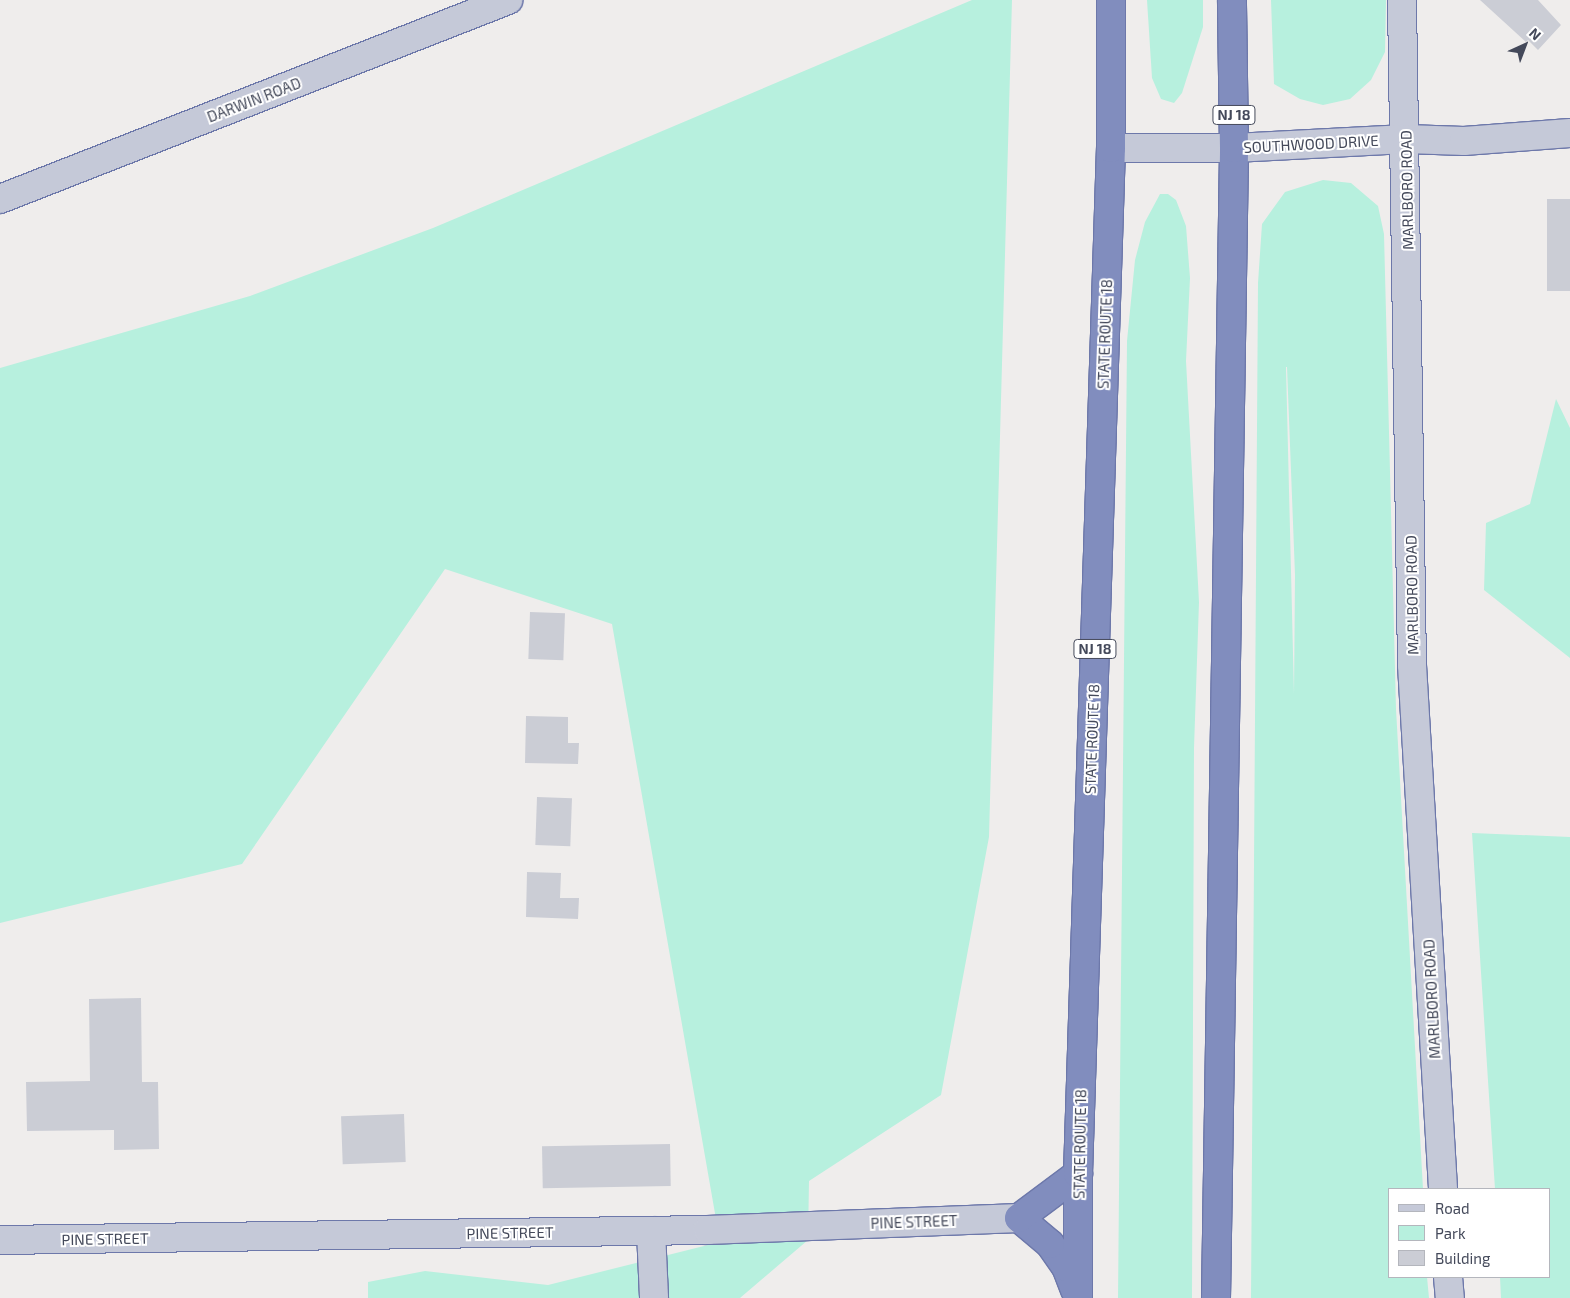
<!DOCTYPE html>
<html>
<head>
<meta charset="utf-8">
<style>
	body { margin:0 }
	#map { position:relative; width:1570px; height:1298px; overflow:hidden; background:#efedec; font-family:"Exo 2",sans-serif }
	div>[style] { position:absolute }
	.green>* { inset:0; background:#b7f0de }
	.building>* { inset:0; background:#cbcdd5; transform-origin:0 0 }
	.roads { filter:drop-shadow(1px 0 #6d78aa) drop-shadow(-1px 0 #6d78aa) drop-shadow(0 1px #6d78aa) drop-shadow(0 -1px #6d78aa) }
	.minor>* { height:28px; margin:-14px; padding:0 14px; transform-origin:14px; border-radius:14px; background:#c5c9d8 }
	.highway>* { height:28px; margin:-14px; padding:0 14px; transform-origin:14px; border-radius:14px; background:#818dbe }
	span { translate:-50% -50%; white-space:nowrap; text-align:center; line-height:1.15; -webkit-text-stroke:4px #fff; paint-order:stroke }
	.shield-label span { padding:1px 4px; background:#fff; border:1px solid; border-radius:4px; -webkit-text-stroke-width:0 }
	.shield-label { font-size:14px; color:#44495a; font-weight:700 }
	.street-label { font-size:15px; color:#44495a }
	.legend { position:absolute; left:1388px; top:1188px; width:162px; height:90px; box-sizing:border-box; background:#fff; border:1px solid #b4b6bd; margin:0; padding:6px 9px; list-style:none; font-size:15px; color:#44495a }
	.legend li { display:flex; align-items:center; gap:10px; height:25px }
	.legend b { width:25px; border:1px solid #b4b6bd }
	.north { position:absolute; left:1500px; top:20px; width:50px; height:50px; -webkit-text-stroke:4px #fff; paint-order:stroke; rotate:43deg; font-size:14px; font-weight:700; line-height:20px; text-align:center; color:#44495a }
	.north::after { content:''; display:block; margin:auto; width:18px; height:22px; background:#44495a; clip-path:polygon(50% 0,100% 100%,50% 72%,0 100%) }
</style>
</head>
<body>
<div id="map">
	<div class="green">
		<div style="clip-path:polygon(972px 0,1012px 0,989px 837px,941px 1095px,809px 1181px,808px 1240px,740px 1298px,368px 1298px,368px 1282px,425px 1271px,548px 1285px,720px 1242px,612px 624px,445px 569px,242px 864px,0 923px,0 368px,250px 296px,433px 228px)"></div>
		<div style="clip-path:polygon(1147px 0,1203px 0,1203px 27px,1182px 93px,1174px 103px,1161px 99px,1152px 78px)"></div>
		<div style="clip-path:polygon(1271px 0,1386px 0,1385px 52px,1371px 80px,1350px 99px,1323px 105px,1300px 99px,1274px 84px)"></div>
		<div style="clip-path:polygon(evenodd,1323px 180px,1351px 183px,1378px 206px,1384px 234px,1396px 709px,1423px 1189px,1389px 1189px,1389px 1277px,1427px 1277px,1429px 1298px,1251px 1298px,1258px 283px,1262px 224px,1285px 192px,1323px 180px,1287px 367px,1295px 575px,1294px 694px,1286px 367px,1287px 367px)"></div>
		<div style="clip-path:polygon(1160px 194px,1168px 194px,1176px 200px,1186px 226px,1190px 278px,1186px 361px,1199px 602px,1194px 748px,1192px 1298px,1118px 1298px,1127px 341px,1135px 260px,1145px 222px)"></div>
		<div style="clip-path:polygon(1556px 399px,1570px 428px,1570px 658px,1484px 590px,1486px 523px,1530px 504px)"></div>
		<div style="clip-path:polygon(1472px 833px,1570px 837px,1570px 1298px,1501px 1298px,1500px 1277px,1549px 1277px,1549px 1189px,1495px 1189px)"></div>
	</div>
	<div class="building">
		<div style="clip-path:polygon(1480px 0,1538px 0,1561px 25px,1538px 50px,1528px 40px,1526px 42px)"></div>
		<div style="left:1570px;top:199px;width:92px;height:23px;rotate:90deg"></div>
		<div style="left:530px;top:612px;width:35px;height:47px;rotate:2deg"></div>
		<div style="clip-path:polygon(526px 716px,568px 717px,568px 743px,579px 743px,578px 764px,525px 763px)"></div>
		<div style="left:537px;top:797px;width:35px;height:48px;rotate:2deg"></div>
		<div style="clip-path:polygon(527px 872px,561px 873px,560px 898px,579px 898px,578px 919px,526px 917px)"></div>
		<div style="clip-path:polygon(141px 998px,142px 1082px,158px 1082px,159px 1149px,114px 1150px,114px 1130px,27px 1131px,26px 1082px,90px 1081px,89px 999px)"></div>
		<div style="left:404px;top:1114px;width:48px;height:63px;rotate:88deg"></div>
		<div style="left:670px;top:1144px;width:42px;height:128px;rotate:89deg"></div>
	</div>
	<div class="roads">
		<div class="minor">
			<div style="left:1402px;top:0;width:665px;rotate:89.14deg"></div>
			<div style="left:1412px;top:665px;width:525px;rotate:86.61deg"></div>
			<div style="left:1111px;top:148px;width:123px"></div>
			<div style="left:1234px;top:148px;width:172px;rotate:-3deg"></div>
			<div style="left:1406px;top:139px;width:58px;rotate:2deg"></div>
			<div style="left:1464px;top:141px;width:106px;rotate:-4.3deg"></div>
			<div style="left:0;top:199px;width:546px;rotate:-21.39deg"></div>
			<div style="left:651px;top:1231px;width:67px;rotate:87.4deg"></div>
			<div style="left:0;top:1240px;width:708px;rotate:-0.81deg"></div>
			<div style="left:708px;top:1230px;width:311px;rotate:-2.2deg"></div>
			<div style="left:1448px;top:1277px;width:21px;rotate:85deg"></div>
		</div>
		<div class="highway">
			<div style="left:1075px;top:1290px;width:25px;rotate:-111deg"></div>
			<div style="left:1066px;top:1267px;width:28px;rotate:-125deg"></div>
			<div style="left:1050px;top:1244px;width:40px;rotate:-140deg"></div>
			<div style="left:1019px;top:1218px;width:74px;rotate:-36.7deg"></div>
			<div style="left:1078px;top:1298px;width:124px;rotate:-90deg"></div>
			<div style="left:1078px;top:1174px;width:1027px;rotate:-88.16deg"></div>
			<div style="left:1111px;top:148px;width:148px;rotate:-90deg"></div>
			<div style="left:1216px;top:1298px;width:1150px;rotate:-89.1deg"></div>
			<div style="left:1234px;top:148px;width:148px;rotate:-90.8deg"></div>
		</div>
	</div>
	<div class="shield-label">
		<span style="left:1234px;top:115px">NJ 18</span>
		<span style="left:1095px;top:649px">NJ 18</span>
	</div>
	<div class="street-label">
		<span style="left:254px;top:100px;rotate:-21deg">DARWIN ROAD</span>
		<span style="left:1311px;top:144px;rotate:-3deg">SOUTHWOOD DRIVE</span>
		<span style="left:1407px;top:190px;rotate:-91deg">MARLBORO ROAD</span>
		<span style="left:1105px;top:334px;rotate:-88deg">STATE ROUTE 18</span>
		<span style="left:1412px;top:595px;rotate:-91deg">MARLBORO ROAD</span>
		<span style="left:1092px;top:739px;rotate:-88deg">STATE ROUTE 18</span>
		<span style="left:1432px;top:999px;rotate:-93deg">MARLBORO ROAD</span>
		<span style="left:1080px;top:1144px;rotate:-89deg">STATE ROUTE 18</span>
		<span style="left:914px;top:1222px;rotate:-2deg">PINE STREET</span>
		<span style="left:510px;top:1233px;rotate:-1deg">PINE STREET</span>
		<span style="left:105px;top:1239px;rotate:-1deg">PINE STREET</span>
	</div>
	<ul class="legend">
	<li><b style="height:6px;background:#c5c9d8"></b>Road</li>
	<li><b style="height:14px;background:#b7f0de"></b>Park</li>
	<li><b style="height:14px;background:#cbcdd5"></b>Building</li>
	</ul>
	<div class="north">N</div>
</div>
</body>
</html>
